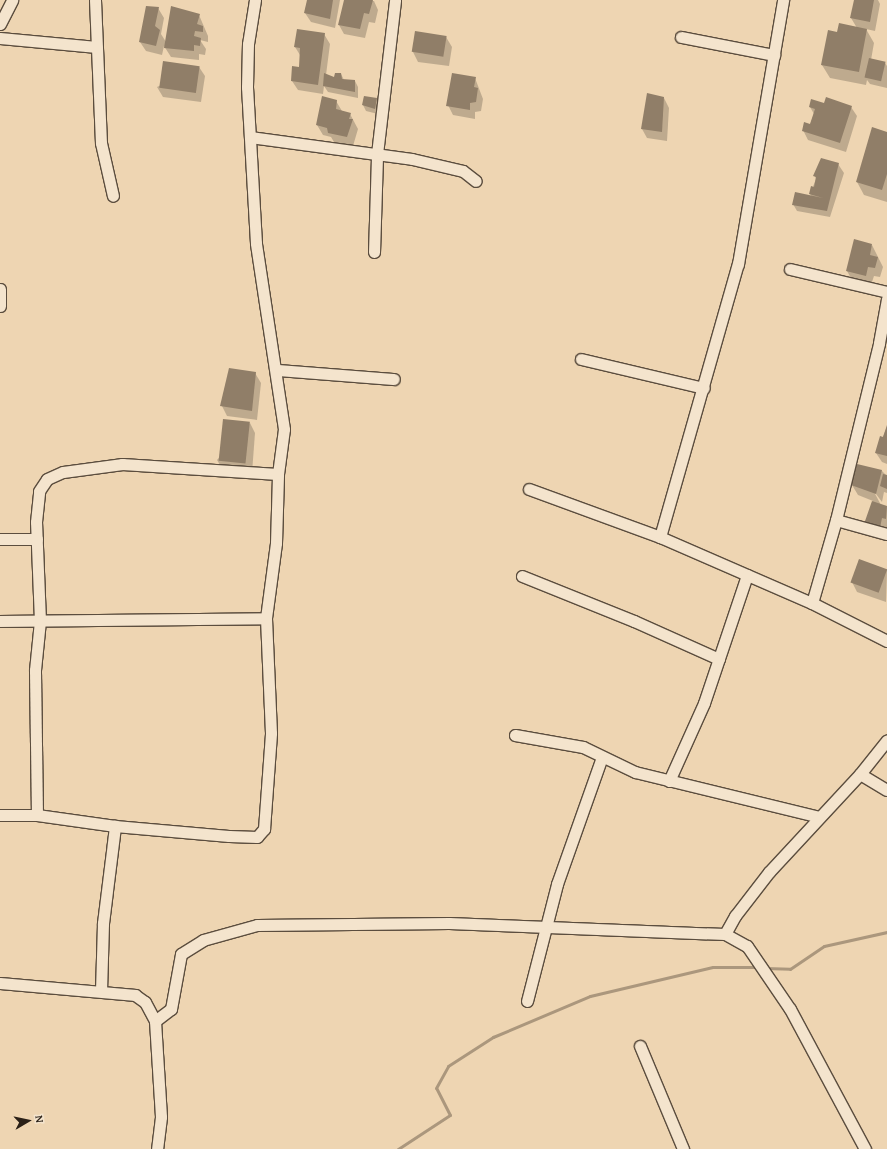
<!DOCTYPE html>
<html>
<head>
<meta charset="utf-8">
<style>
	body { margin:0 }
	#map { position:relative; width:887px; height:1149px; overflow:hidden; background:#eed5b2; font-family:"Gentium Book Plus",serif }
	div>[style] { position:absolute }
	.shadow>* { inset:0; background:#0003 }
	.stream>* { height:3px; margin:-1.5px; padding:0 1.5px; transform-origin:1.5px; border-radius:1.5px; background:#ab977d }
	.building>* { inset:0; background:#907e68; transform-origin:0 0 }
	.roads { filter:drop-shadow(1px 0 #5b4d3e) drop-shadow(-1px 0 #5b4d3e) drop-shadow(0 1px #5b4d3e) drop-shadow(0 -1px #5b4d3e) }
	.minor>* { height:11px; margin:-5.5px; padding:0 5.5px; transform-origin:5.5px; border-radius:5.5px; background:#f4e4cd }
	span { translate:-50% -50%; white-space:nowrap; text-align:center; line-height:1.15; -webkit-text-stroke:3px #f4e4cd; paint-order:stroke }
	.north { position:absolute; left:8px; top:1101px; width:40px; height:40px; -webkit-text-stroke:3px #f4e4cd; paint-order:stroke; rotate:81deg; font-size:11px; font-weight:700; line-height:16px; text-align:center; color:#2a2017 }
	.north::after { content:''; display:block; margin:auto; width:14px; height:18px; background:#2a2017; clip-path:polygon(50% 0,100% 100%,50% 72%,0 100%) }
</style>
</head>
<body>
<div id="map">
	<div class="shadow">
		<div style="clip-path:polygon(309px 0,340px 0,335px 28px,311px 22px,305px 13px)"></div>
		<div style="clip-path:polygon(345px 0,374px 1px,378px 10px,375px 23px,369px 22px,365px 38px,344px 34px,339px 25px)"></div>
		<div style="clip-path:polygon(855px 0,878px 0,880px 4px,875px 31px,866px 29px,874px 43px,871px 60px,885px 63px,887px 66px,887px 88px,870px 84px,867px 80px,866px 85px,830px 78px,822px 65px,838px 33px,857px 28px,851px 18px)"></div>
		<div style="clip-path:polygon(158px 8px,164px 18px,161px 34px,166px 42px,199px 15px,208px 36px,208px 42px,200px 40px,206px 49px,205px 55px,199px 54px,199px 60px,171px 57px,164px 46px,162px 55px,146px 51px,140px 42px)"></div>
		<div style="clip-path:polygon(324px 34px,330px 44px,326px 75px,335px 78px,341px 74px,344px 80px,355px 81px,358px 87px,358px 98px,328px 92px,324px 86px,323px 94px,298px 90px,292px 81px,300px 69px,300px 55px,295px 47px)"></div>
		<div style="clip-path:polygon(446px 37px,452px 47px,449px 66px,418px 62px,413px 52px)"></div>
		<div style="clip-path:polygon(199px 67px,205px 76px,201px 102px,163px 97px,157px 87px)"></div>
		<div style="clip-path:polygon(475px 78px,483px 99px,481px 111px,475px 112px,475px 119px,453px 115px,448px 105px)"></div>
		<div style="clip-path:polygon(364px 97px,377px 99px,380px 105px,378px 114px,366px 111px,363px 105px)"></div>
		<div style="clip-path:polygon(664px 98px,669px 108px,667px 141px,647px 138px,642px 129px)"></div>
		<div style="clip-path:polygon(336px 101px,342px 111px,350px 114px,358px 129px,353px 146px,334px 142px,331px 137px,323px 135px,317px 125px)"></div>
		<div style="clip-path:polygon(825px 104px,851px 107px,857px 116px,846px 152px,808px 140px,803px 130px,810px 125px,814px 114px,810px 107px)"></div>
		<div style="clip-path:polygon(887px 133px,887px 202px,864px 195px,857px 182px)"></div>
		<div style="clip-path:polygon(838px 164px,844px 173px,830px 217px,797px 211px,793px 204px,812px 197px,810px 194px,816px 179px,815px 176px)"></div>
		<div style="clip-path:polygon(872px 245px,883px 267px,880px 277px,874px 276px,871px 285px,852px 280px,847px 271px)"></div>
		<div style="clip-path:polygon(255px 373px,261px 383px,257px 420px,227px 416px,222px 406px)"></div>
		<div style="clip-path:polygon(250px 423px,255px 433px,252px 473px,223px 470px,217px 460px)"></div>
		<div style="clip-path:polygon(887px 427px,887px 464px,882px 462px,876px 453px)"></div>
		<div style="clip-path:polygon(882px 471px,887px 476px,887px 493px,884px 492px,882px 502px,873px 490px,881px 505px,887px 507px,887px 536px,865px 524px,873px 501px,858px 495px,852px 485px)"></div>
		<div style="clip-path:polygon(859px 560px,887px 570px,886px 602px,857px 592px,852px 582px)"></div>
	</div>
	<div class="stream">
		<div style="left:765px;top:968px;width:25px;rotate:2deg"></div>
		<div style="left:790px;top:969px;width:41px;rotate:-34.1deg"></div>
		<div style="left:824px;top:946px;width:65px;rotate:-12.5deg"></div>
		<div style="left:398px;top:1149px;width:62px;rotate:-33.2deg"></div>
		<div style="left:450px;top:1115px;width:30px;rotate:-117deg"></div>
		<div style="left:436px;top:1088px;width:25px;rotate:-61deg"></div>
		<div style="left:448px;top:1066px;width:54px;rotate:-32.8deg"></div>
		<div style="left:493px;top:1037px;width:105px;rotate:-22.9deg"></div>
		<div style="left:590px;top:996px;width:126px;rotate:-13.3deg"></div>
		<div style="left:713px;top:967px;width:45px"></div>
	</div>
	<div class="building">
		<div style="clip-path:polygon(307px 0,333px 0,330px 19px,304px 13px)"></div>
		<div style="clip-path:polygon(344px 0,373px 0,369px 14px,364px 13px,360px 29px,338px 25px)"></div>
		<div style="clip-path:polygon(854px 0,874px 0,870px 22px,850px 18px)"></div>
		<div style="clip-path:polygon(146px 6px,159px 7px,155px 26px,160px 30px,156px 46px,139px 42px)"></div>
		<div style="clip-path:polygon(171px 6px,200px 14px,197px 24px,203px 26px,203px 32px,195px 31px,194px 36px,201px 38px,200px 46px,194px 45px,194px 51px,164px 48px)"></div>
		<div style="clip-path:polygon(839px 23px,867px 29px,859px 72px,821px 65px,828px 30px,837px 32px)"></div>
		<div style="clip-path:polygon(297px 29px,325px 33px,318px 85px,291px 81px,292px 66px,299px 67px,300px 48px,294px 47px)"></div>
		<div style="left:415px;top:31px;width:32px;height:21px;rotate:9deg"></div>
		<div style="left:869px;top:58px;width:17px;height:20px;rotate:13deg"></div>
		<div style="left:163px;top:61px;width:37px;height:27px;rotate:8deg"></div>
		<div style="clip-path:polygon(324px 73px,334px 77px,335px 73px,341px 73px,342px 79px,355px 80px,355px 92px,323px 86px)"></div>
		<div style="clip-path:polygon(452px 73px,476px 77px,474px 87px,478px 88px,476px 102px,470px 103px,470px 110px,446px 106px)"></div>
		<div style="clip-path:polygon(647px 93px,664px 97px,662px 132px,641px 129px)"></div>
		<div style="clip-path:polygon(322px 96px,337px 100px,336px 109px,351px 113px,349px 119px,353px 119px,347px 137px,328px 133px,327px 128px,316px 125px)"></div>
		<div style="clip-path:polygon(364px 96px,377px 98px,375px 109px,362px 105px)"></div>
		<div style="clip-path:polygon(826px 97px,852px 106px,840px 143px,802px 131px,804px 122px,810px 124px,815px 109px,809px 107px,811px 99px,824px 103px)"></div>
		<div style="clip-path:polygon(872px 127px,887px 132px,887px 174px,882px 190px,856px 182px)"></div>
		<div style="clip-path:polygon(821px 158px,839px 163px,827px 211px,792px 205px,795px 192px,823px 198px,809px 194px,811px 186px,814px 187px,816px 177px,813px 176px)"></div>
		<div style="clip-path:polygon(854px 239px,872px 244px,870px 255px,878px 257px,875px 268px,868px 267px,866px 276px,846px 271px)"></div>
		<div style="clip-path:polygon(229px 368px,256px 372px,252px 411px,220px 406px)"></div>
		<div style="left:223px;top:419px;width:27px;height:42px;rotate:6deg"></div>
		<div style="clip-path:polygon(887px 425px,887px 456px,875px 453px,880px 436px,883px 437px)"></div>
		<div style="clip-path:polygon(857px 464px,882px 470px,876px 494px,851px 485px)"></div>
		<div style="clip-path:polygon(883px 474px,887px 475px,887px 489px,880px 486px)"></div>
		<div style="clip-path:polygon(872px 501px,887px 506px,886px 519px,882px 518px,880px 528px,864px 524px)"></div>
		<div style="left:859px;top:559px;width:30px;height:25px;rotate:20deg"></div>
	</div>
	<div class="roads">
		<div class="minor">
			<div style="left:95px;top:0;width:143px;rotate:87.6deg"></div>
			<div style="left:101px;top:143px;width:54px;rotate:77.2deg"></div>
			<div style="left:0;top:24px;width:27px;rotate:-63deg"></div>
			<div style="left:681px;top:37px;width:95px;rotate:11deg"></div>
			<div style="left:0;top:38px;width:97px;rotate:5.3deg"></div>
			<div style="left:250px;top:137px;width:163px;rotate:7.7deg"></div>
			<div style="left:412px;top:159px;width:52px;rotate:13.2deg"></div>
			<div style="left:463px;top:171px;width:16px;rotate:38deg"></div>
			<div style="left:374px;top:252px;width:98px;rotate:-88.2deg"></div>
			<div style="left:377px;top:154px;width:155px;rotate:-83.3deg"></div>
			<div style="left:790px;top:269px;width:100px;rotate:13.3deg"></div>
			<div style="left:0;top:289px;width:17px;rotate:90deg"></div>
			<div style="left:581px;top:359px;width:126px;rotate:13.3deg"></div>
			<div style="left:277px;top:370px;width:117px;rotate:4.4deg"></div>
			<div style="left:529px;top:489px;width:140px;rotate:20.1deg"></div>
			<div style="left:660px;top:537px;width:166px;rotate:23.5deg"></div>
			<div style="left:812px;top:603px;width:84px;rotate:26.9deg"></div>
			<div style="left:836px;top:520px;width:53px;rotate:15.4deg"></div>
			<div style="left:660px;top:537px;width:284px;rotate:-74.1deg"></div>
			<div style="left:738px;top:264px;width:268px;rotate:-80.3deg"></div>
			<div style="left:0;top:539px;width:37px"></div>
			<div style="left:522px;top:576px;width:121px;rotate:21.9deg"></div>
			<div style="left:634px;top:621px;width:93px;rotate:24.1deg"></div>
			<div style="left:812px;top:603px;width:86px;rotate:-73.9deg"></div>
			<div style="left:836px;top:520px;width:182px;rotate:-76.3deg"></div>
			<div style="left:879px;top:343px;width:45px;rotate:-79.7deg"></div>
			<div style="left:0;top:621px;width:266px;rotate:-0.6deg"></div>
			<div style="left:515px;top:735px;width:69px;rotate:10deg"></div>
			<div style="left:583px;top:747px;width:58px;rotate:25.7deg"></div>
			<div style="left:635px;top:772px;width:189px;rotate:13.7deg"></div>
			<div style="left:860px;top:774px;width:31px;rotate:31deg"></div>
			<div style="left:669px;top:781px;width:85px;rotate:-65.8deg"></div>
			<div style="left:704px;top:703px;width:135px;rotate:-71.4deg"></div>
			<div style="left:0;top:815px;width:37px"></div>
			<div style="left:37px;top:815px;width:79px;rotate:8deg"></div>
			<div style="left:115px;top:826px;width:114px;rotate:5deg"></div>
			<div style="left:229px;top:836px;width:28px;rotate:2deg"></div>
			<div style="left:257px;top:837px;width:11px;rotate:-49deg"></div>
			<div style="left:264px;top:829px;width:96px;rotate:-85.8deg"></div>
			<div style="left:271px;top:733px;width:115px;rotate:-92.5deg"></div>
			<div style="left:266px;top:618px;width:76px;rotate:-82.4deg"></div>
			<div style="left:276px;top:543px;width:69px;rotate:-88.3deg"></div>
			<div style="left:278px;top:474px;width:45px;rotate:-82.4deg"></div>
			<div style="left:284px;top:429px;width:188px;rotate:-98.6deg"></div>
			<div style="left:256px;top:243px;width:156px;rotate:-93.3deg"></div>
			<div style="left:247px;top:87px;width:43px;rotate:-88.7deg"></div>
			<div style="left:248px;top:44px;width:45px;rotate:-81deg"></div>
			<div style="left:37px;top:815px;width:145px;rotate:-90.8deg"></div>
			<div style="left:35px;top:670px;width:49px;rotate:-84.2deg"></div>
			<div style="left:40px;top:621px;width:99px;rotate:-92.3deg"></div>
			<div style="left:36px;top:522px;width:31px;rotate:-84deg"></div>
			<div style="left:39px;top:491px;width:14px;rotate:-56deg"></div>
			<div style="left:47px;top:479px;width:17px;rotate:-24deg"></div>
			<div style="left:63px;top:472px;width:60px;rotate:-7.7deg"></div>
			<div style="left:122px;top:464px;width:156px;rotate:3.7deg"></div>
			<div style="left:725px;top:934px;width:25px;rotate:29deg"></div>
			<div style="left:747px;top:946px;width:76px;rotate:55.7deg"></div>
			<div style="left:790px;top:1009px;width:159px;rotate:61.8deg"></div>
			<div style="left:0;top:983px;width:136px;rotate:5.1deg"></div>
			<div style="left:135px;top:995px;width:12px;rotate:35deg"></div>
			<div style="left:145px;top:1002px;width:21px;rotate:62deg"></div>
			<div style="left:155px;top:1021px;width:96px;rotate:86.4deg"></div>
			<div style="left:161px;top:1117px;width:32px;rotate:97deg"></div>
			<div style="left:101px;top:991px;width:68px;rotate:-88.3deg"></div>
			<div style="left:103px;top:923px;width:98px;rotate:-82.9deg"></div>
			<div style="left:527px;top:1001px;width:121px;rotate:-75.6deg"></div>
			<div style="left:557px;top:884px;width:135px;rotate:-70.5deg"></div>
			<div style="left:155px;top:1021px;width:20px;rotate:-37deg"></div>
			<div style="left:171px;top:1009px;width:56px;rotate:-79.7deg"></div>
			<div style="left:181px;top:954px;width:26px;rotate:-32deg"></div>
			<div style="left:203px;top:940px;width:56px;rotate:-15.5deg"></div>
			<div style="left:257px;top:925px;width:192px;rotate:-0.6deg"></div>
			<div style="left:449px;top:923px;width:276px;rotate:2.3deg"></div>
			<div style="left:725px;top:934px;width:21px;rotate:-61deg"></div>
			<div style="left:735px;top:916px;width:56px;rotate:-52.3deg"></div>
			<div style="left:769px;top:872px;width:134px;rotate:-47.1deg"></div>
			<div style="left:860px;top:774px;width:43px;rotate:-51.5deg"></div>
			<div style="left:640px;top:1046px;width:112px;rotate:67.3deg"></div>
		</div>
	</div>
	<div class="north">N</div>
</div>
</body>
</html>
